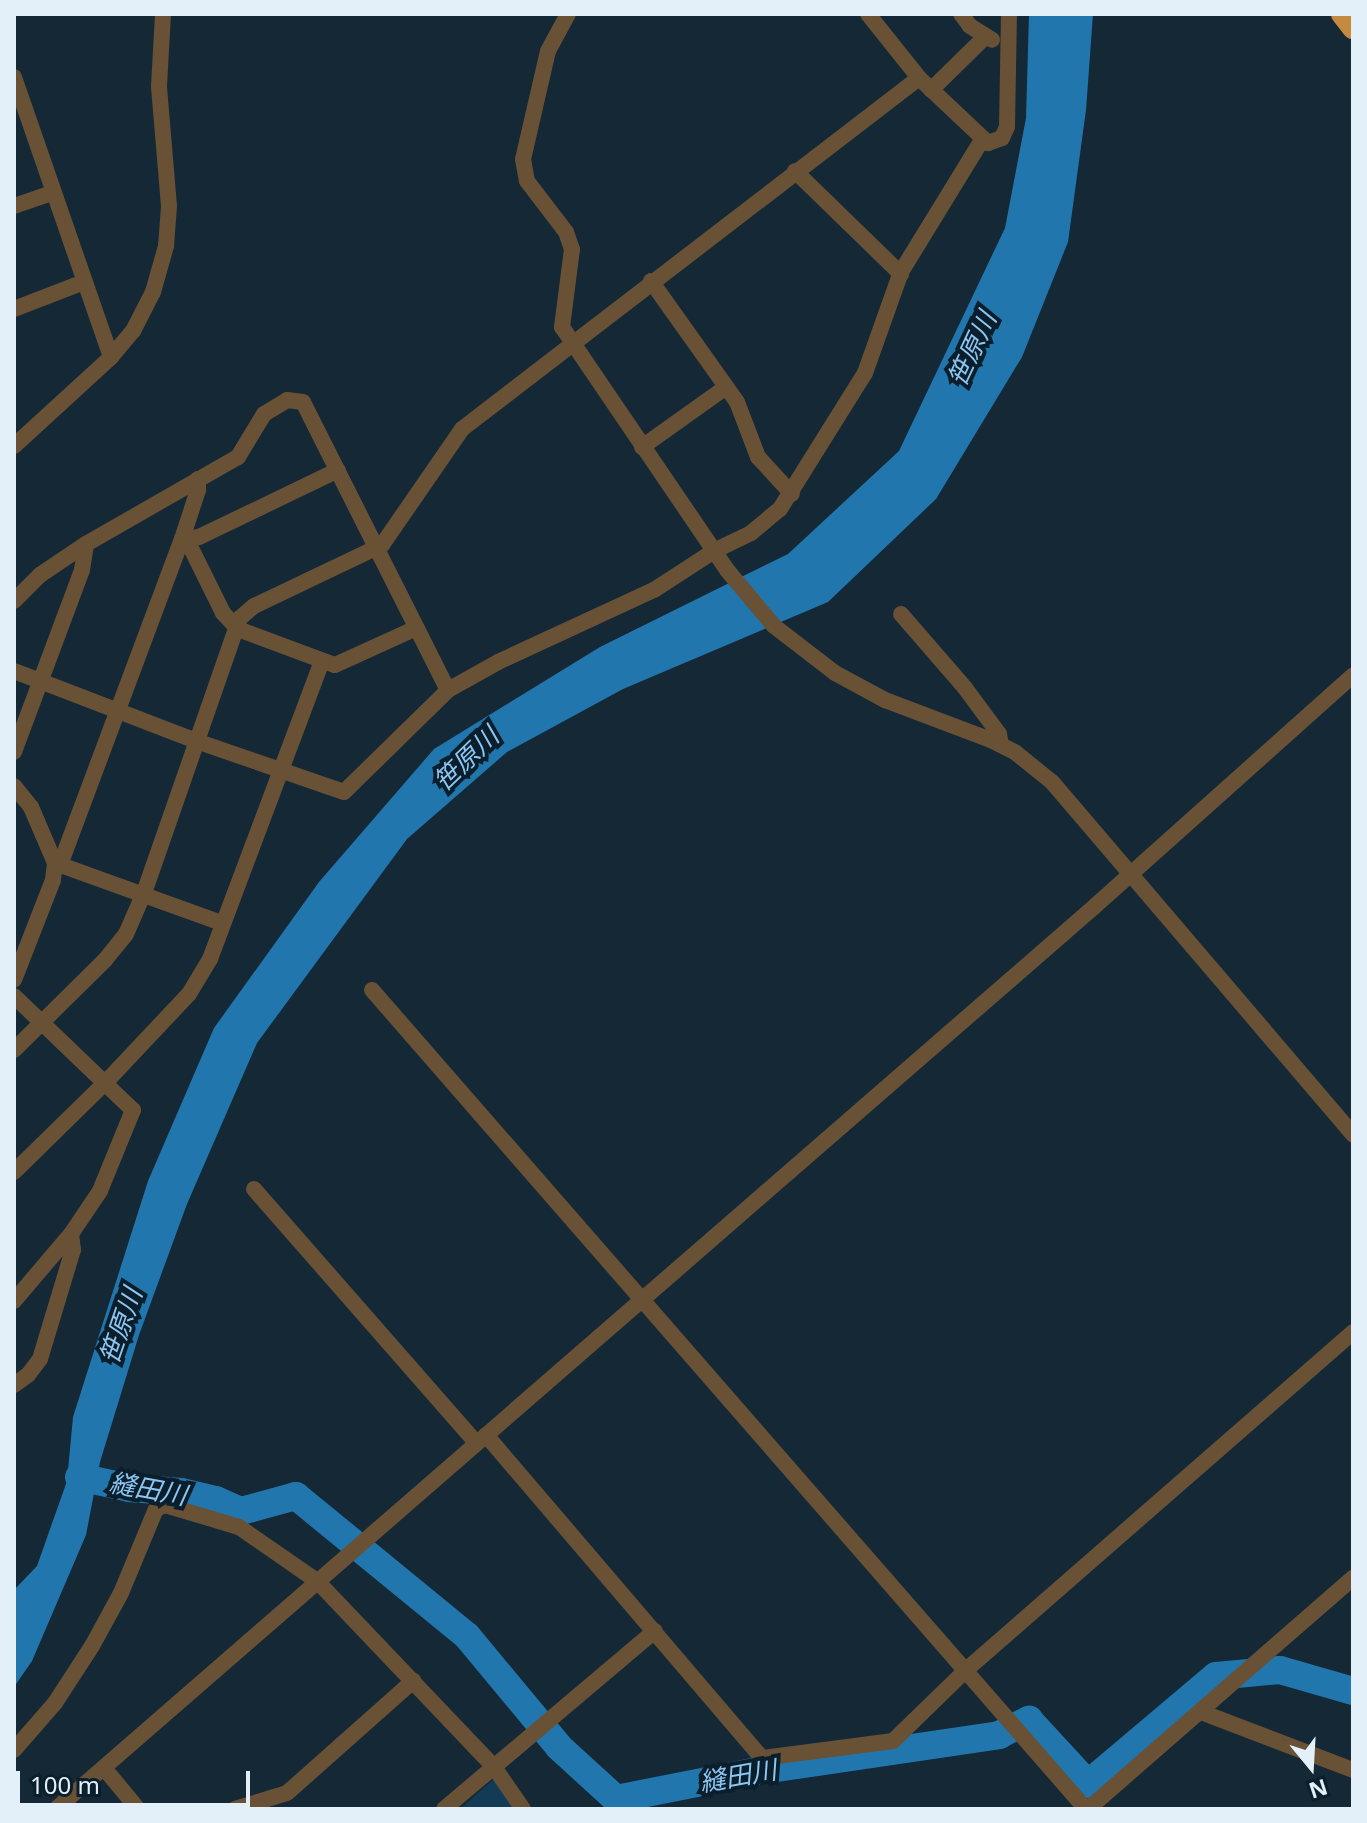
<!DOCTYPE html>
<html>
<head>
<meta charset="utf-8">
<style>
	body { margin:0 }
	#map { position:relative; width:1367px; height:1823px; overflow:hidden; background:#142836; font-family:"Noto Sans","Noto Sans JP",sans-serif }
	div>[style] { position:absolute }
	.green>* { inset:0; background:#133b56 }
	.water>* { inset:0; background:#2177ad }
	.river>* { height:28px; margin:-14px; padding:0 14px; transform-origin:14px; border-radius:14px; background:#2177ad }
	.minor>* { height:16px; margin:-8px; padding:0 8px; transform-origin:8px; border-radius:8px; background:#685135 }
	.highway>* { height:22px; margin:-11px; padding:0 11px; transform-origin:11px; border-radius:11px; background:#c48a3f }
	span { translate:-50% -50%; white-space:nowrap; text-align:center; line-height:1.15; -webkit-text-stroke:8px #0b1e2c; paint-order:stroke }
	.water-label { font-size:26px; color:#8cc6f2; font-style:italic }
	.frame { position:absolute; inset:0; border:16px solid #e3f0f9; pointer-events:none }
	.north { position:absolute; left:1271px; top:1727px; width:80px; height:80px; -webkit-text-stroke:6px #0b1e2c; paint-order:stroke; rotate:162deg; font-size:22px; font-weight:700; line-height:32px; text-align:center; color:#e3f0f9 }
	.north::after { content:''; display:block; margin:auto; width:28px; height:36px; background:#e3f0f9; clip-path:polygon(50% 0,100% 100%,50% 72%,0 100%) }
	.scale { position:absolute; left:16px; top:1771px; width:234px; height:36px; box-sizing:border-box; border:4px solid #e3f0f9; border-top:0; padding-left:10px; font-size:24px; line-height:28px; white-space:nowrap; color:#e3f0f9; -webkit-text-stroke:6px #0b1e2c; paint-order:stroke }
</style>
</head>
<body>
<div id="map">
	<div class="green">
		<div style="clip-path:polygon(495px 1778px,520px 1809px,460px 1809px)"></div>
	</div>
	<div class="water">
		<div style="clip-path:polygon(1029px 14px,1093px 14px,1086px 110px,1068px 242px,1022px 357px,936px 499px,828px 602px,623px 689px,507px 752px,407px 839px,257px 1043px,187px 1204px,139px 1335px,100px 1462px,86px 1535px,32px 1661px,14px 1687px,14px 1590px,37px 1566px,67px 1481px,73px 1417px,148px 1181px,214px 1028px,319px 882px,434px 749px,600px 647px,788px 554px,899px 451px,1005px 228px,1026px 118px)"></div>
	</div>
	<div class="river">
		<div style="left:79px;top:1477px;width:51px;rotate:12.4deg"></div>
		<div style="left:129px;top:1488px;width:52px;rotate:4.4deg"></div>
		<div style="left:181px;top:1492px;width:36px;rotate:13deg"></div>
		<div style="left:216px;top:1500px;width:27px;rotate:24deg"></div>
		<div style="left:241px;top:1511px;width:57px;rotate:-15.3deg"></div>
		<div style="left:296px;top:1496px;width:221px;rotate:39.3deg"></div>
		<div style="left:467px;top:1636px;width:144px;rotate:50.3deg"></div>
		<div style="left:559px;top:1747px;width:77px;rotate:42.4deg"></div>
		<div style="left:616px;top:1799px;width:150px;rotate:-11.2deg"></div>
		<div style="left:763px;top:1770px;width:239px;rotate:-8.4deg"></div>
		<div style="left:999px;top:1735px;width:34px;rotate:-27deg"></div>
		<div style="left:1029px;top:1720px;width:87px;rotate:47.3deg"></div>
		<div style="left:1088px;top:1784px;width:167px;rotate:-40.2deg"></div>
		<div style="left:1216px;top:1676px;width:64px;rotate:-5.4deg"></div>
		<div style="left:1280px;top:1670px;width:76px;rotate:16deg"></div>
	</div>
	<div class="minor">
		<div style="left:568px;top:14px;width:42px;rotate:118.4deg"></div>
		<div style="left:548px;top:51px;width:111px;rotate:103deg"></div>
		<div style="left:523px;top:159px;width:22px;rotate:80deg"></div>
		<div style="left:527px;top:181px;width:64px;rotate:52.6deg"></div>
		<div style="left:566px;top:232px;width:18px;rotate:71deg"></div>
		<div style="left:572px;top:249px;width:79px;rotate:97.3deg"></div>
		<div style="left:562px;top:327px;width:294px;rotate:55.8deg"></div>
		<div style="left:727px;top:570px;width:73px;rotate:50deg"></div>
		<div style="left:774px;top:626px;width:77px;rotate:37.6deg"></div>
		<div style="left:835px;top:673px;width:57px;rotate:28.4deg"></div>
		<div style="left:885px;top:700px;width:113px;rotate:20.7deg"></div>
		<div style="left:991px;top:740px;width:28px;rotate:27deg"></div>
		<div style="left:1016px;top:753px;width:46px;rotate:38.9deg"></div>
		<div style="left:1052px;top:782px;width:464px;rotate:49.5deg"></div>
		<div style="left:868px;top:14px;width:82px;rotate:51.4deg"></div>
		<div style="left:919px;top:78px;width:95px;rotate:43.3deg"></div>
		<div style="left:988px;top:143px;width:15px;rotate:-20deg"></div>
		<div style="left:1002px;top:138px;width:12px;rotate:-66deg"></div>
		<div style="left:1007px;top:127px;width:113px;rotate:-89deg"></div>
		<div style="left:961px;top:14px;width:15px;rotate:53deg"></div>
		<div style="left:970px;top:26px;width:26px;rotate:32deg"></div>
		<div style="left:14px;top:77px;width:296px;rotate:70.9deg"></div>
		<div style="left:931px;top:90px;width:76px;rotate:-44.5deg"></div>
		<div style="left:795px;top:171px;width:148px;rotate:44.2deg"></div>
		<div style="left:14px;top:206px;width:40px;rotate:-18.9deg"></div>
		<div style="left:651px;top:281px;width:148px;rotate:54.6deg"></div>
		<div style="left:737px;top:402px;width:59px;rotate:69.1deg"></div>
		<div style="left:758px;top:457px;width:50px;rotate:47.4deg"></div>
		<div style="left:14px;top:309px;width:75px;rotate:-21.1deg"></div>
		<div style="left:14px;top:446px;width:132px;rotate:-42.5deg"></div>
		<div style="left:111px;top:357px;width:34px;rotate:-50deg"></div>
		<div style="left:133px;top:331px;width:44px;rotate:-62.9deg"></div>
		<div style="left:153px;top:292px;width:48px;rotate:-74.2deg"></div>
		<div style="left:166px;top:246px;width:40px;rotate:-85.7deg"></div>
		<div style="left:169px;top:206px;width:120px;rotate:-94.8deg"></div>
		<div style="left:159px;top:86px;width:72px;rotate:-86.8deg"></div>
		<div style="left:642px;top:447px;width:103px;rotate:-35.5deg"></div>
		<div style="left:182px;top:539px;width:17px;rotate:-7deg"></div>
		<div style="left:199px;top:537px;width:154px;rotate:-25.7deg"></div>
		<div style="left:187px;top:540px;width:81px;rotate:63.7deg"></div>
		<div style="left:223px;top:613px;width:22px;rotate:47deg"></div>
		<div style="left:238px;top:629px;width:103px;rotate:20.4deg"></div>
		<div style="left:335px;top:665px;width:87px;rotate:-24.5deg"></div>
		<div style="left:14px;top:601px;width:37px;rotate:-45deg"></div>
		<div style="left:40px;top:575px;width:55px;rotate:-34deg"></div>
		<div style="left:86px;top:544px;width:175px;rotate:-29.8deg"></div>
		<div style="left:238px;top:457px;width:50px;rotate:-58.8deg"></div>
		<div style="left:264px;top:414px;width:27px;rotate:-31deg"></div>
		<div style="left:287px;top:400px;width:16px;rotate:7deg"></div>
		<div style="left:303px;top:402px;width:322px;rotate:63.3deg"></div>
		<div style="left:901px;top:614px;width:98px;rotate:49.1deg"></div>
		<div style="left:965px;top:688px;width:57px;rotate:53.5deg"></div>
		<div style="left:999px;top:734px;width:11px;rotate:80deg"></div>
		<div style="left:14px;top:671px;width:198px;rotate:21deg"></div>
		<div style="left:199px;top:742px;width:153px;rotate:19deg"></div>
		<div style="left:344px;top:792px;width:146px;rotate:-44.4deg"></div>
		<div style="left:448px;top:690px;width:57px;rotate:-29.2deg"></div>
		<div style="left:498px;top:662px;width:172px;rotate:-24.8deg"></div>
		<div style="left:654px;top:590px;width:72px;rotate:-33deg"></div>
		<div style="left:714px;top:551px;width:41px;rotate:-25.9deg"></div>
		<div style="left:751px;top:533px;width:38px;rotate:-40deg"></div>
		<div style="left:780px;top:509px;width:160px;rotate:-58deg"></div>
		<div style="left:865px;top:373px;width:107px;rotate:-70.4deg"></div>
		<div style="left:901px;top:272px;width:155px;rotate:-58.5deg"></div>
		<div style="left:14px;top:752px;width:194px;rotate:-69.5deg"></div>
		<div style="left:82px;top:570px;width:26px;rotate:-81deg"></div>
		<div style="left:14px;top:786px;width:27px;rotate:51deg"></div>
		<div style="left:31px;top:807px;width:61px;rotate:66.8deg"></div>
		<div style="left:55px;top:863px;width:17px;rotate:97deg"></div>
		<div style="left:53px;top:880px;width:107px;rotate:111.3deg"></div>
		<div style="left:55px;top:863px;width:177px;rotate:19.8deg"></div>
		<div style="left:60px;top:865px;width:348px;rotate:-69.5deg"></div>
		<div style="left:182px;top:539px;width:52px;rotate:-71.9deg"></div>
		<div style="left:198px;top:490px;width:11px;rotate:-90deg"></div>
		<div style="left:372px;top:990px;width:1087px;rotate:48.92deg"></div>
		<div style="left:14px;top:996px;width:165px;rotate:43.8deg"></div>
		<div style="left:133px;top:1110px;width:87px;rotate:112.2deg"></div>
		<div style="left:100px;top:1191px;width:52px;rotate:124deg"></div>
		<div style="left:71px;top:1234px;width:88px;rotate:130.4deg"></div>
		<div style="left:14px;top:1050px;width:128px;rotate:-44.7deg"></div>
		<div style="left:105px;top:960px;width:33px;rotate:-51deg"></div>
		<div style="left:126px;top:934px;width:45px;rotate:-66.3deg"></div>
		<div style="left:144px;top:893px;width:291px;rotate:-70.8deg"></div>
		<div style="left:240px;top:618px;width:18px;rotate:-41deg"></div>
		<div style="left:254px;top:606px;width:142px;rotate:-25.5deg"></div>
		<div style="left:382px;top:545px;width:141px;rotate:-55.4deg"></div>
		<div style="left:462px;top:429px;width:576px;rotate:-37.53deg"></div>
		<div style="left:14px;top:1172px;width:127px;rotate:-44.4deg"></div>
		<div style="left:105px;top:1083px;width:122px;rotate:-46.7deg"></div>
		<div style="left:189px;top:994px;width:41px;rotate:-59deg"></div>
		<div style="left:210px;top:959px;width:318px;rotate:-69.4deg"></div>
		<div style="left:254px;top:1189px;width:337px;rotate:48.8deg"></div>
		<div style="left:14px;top:1385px;width:17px;rotate:-36deg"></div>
		<div style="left:28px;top:1375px;width:20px;rotate:-53deg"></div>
		<div style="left:40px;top:1359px;width:114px;rotate:-73.2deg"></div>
		<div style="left:73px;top:1250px;width:16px;rotate:-97deg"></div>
		<div style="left:486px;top:1435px;width:425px;rotate:49.5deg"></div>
		<div style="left:762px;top:1758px;width:132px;rotate:-7.4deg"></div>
		<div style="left:893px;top:1741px;width:102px;rotate:-44.2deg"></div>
		<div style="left:966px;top:1670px;width:514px;rotate:-41.13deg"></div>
		<div style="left:1201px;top:1712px;width:163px;rotate:20.9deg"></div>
		<div style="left:14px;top:1750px;width:62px;rotate:-48.9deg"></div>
		<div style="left:55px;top:1703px;width:68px;rotate:-57deg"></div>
		<div style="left:92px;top:1646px;width:60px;rotate:-61.3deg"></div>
		<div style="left:121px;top:1593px;width:91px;rotate:-67.4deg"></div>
		<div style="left:156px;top:1509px;width:10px;rotate:-24deg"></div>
		<div style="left:165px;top:1505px;width:77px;rotate:16.6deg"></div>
		<div style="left:239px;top:1527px;width:95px;rotate:34.7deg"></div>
		<div style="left:317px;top:1581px;width:257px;rotate:46.4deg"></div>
		<div style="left:494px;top:1767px;width:51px;rotate:55.4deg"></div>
		<div style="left:104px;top:1768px;width:53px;rotate:50.3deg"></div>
		<div style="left:56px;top:1809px;width:1377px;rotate:-40.99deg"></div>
		<div style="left:1095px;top:906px;width:346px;rotate:-41.8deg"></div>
		<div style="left:235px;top:1809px;width:54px;rotate:-17.1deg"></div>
		<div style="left:287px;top:1793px;width:169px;rotate:-41.6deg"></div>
		<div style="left:444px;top:1809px;width:276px;rotate:-40.2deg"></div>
		<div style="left:1088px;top:1809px;width:352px;rotate:-41.1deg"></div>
	</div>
	<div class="highway">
		<div style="left:1342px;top:14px;width:18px;rotate:52deg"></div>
	</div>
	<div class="water-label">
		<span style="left:972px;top:349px;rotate:-65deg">笹原川</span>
		<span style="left:466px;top:759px;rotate:-44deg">笹原川</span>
		<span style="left:121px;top:1326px;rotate:-71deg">笹原川</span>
		<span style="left:148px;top:1489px;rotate:10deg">縫田川</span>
		<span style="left:738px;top:1776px;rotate:-10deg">縫田川</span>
	</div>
	<div class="frame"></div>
	<div class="north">N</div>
	<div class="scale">100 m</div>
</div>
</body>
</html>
